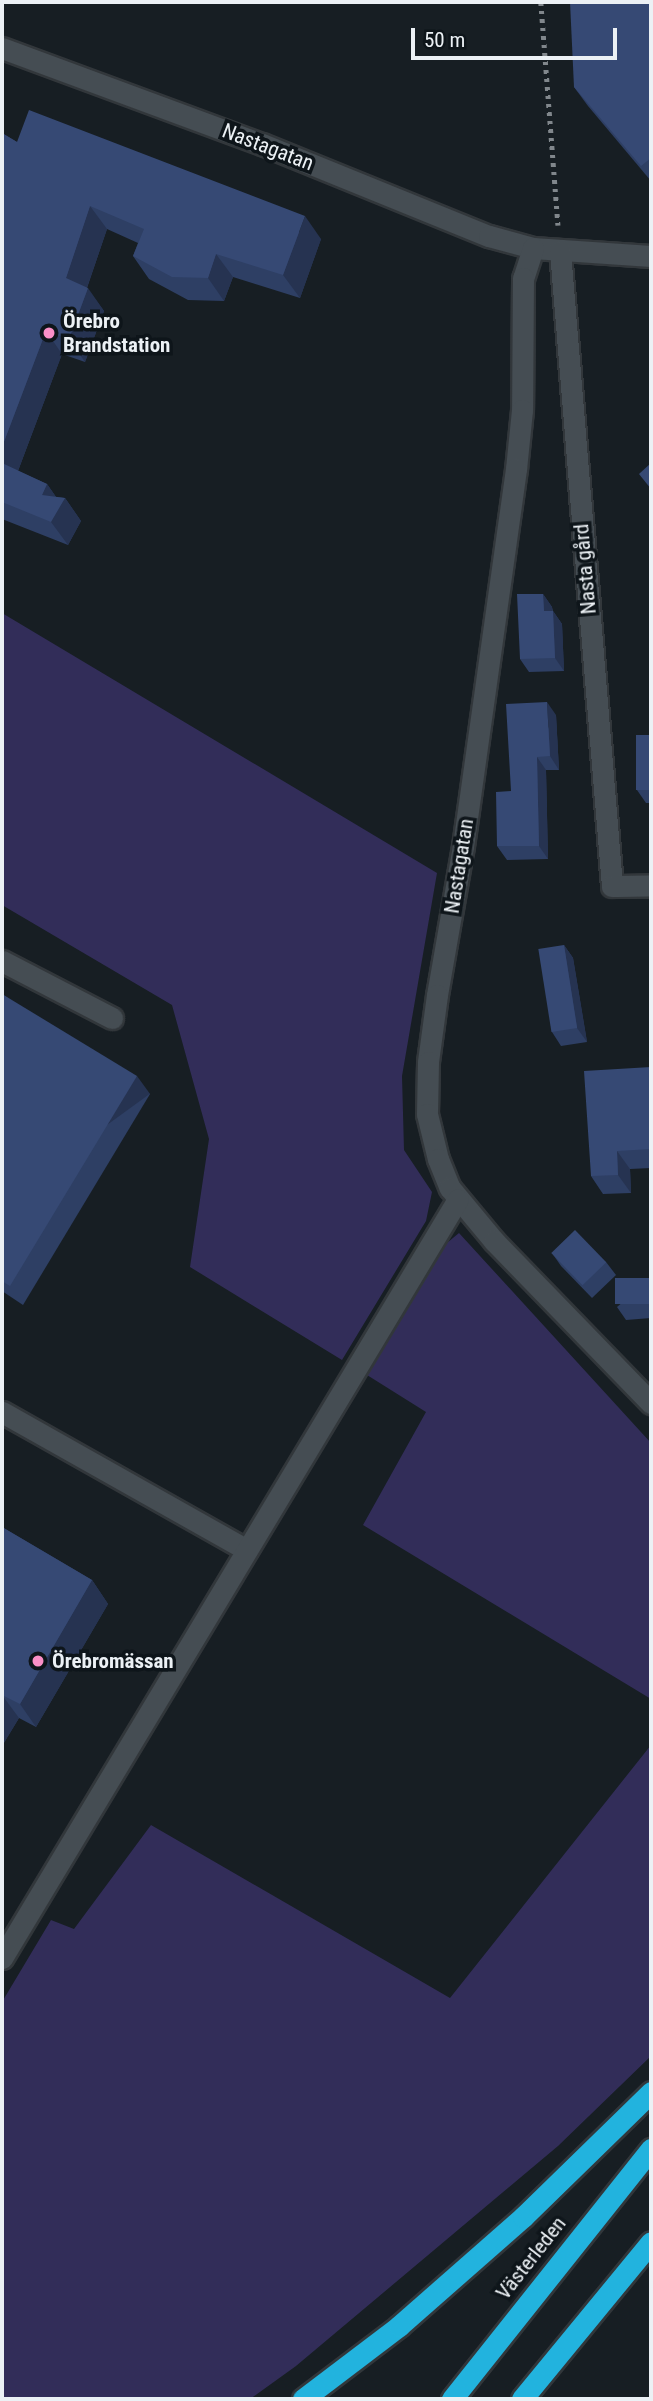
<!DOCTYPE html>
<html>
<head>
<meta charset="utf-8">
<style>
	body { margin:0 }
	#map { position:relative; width:653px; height:2401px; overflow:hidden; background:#171e23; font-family:"Roboto Condensed",sans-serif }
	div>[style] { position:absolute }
	.green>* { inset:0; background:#322d59 }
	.path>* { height:4.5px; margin-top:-2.25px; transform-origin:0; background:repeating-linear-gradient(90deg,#81878c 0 3.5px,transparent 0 8.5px) }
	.roads { filter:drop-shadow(2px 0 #32373b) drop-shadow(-2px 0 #32373b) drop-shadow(0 2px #32373b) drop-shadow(0 -2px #32373b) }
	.minor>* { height:21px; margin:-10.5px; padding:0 10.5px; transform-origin:10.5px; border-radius:10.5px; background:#454d53 }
	.highway>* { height:21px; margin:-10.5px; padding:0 10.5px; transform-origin:10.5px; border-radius:10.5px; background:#22b3de }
	.wall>* { inset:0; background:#2e3f64 }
	.shaded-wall>* { inset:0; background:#263351; transform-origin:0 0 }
	.building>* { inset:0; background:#364974; transform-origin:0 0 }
	.dots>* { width:19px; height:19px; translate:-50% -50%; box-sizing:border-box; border:4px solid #0e151a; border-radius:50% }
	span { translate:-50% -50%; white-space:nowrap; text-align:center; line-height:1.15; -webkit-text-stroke:7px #0e151a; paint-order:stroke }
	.street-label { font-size:21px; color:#ecf1f5 }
	.poi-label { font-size:21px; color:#ecf1f5; font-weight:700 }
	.left { translate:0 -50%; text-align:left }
	.frame { position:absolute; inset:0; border:4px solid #ecf1f5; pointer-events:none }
	.scale { position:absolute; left:411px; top:28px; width:206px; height:32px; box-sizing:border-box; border:4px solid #ecf1f5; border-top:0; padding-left:9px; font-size:21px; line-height:24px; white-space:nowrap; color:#ecf1f5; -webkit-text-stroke:5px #0e151a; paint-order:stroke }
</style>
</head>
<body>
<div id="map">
	<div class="green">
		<div style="clip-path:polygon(2px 613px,437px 873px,402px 1076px,404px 1150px,432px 1192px,426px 1221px,342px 1360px,190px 1267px,209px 1139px,172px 1005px,2px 905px)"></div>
		<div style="clip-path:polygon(459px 1233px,651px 1443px,651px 1699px,363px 1525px,426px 1412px,367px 1375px,442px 1247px)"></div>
		<div style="clip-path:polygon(651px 1745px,651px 2056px,558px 2146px,296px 2366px,250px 2399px,2px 2399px,2px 2002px,51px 1920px,74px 1929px,151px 1825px,450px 1998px)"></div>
	</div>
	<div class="path">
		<div style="left:541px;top:2px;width:224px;rotate:85.6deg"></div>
	</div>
	<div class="roads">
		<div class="minor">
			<div style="left:2px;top:48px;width:277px;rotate:20.3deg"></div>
			<div style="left:262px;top:144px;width:245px;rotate:22.1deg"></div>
			<div style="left:489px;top:236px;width:46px;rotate:15.3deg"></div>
			<div style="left:533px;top:248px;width:118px;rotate:3.9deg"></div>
			<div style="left:533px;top:248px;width:32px;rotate:108deg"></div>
			<div style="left:523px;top:278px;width:132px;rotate:90.4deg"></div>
			<div style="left:522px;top:410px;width:59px;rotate:95.8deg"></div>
			<div style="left:516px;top:469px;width:381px;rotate:98deg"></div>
			<div style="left:463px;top:846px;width:151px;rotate:99.9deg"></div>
			<div style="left:437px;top:995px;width:68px;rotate:97.7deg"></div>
			<div style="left:428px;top:1062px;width:52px;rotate:91.1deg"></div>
			<div style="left:427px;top:1114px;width:46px;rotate:76.3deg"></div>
			<div style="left:438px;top:1159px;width:31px;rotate:68deg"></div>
			<div style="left:450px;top:1188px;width:69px;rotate:50.3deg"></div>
			<div style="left:494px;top:1241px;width:226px;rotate:45.9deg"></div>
			<div style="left:560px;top:251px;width:637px;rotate:85.32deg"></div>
			<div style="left:612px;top:886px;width:39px;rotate:-1deg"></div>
			<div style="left:2px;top:961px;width:124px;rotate:27.4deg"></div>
			<div style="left:2px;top:1412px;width:281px;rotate:29.4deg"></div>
			<div style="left:2px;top:1958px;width:885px;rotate:-59deg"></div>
		</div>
		<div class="highway">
			<div style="left:303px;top:2399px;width:121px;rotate:-37.2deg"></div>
			<div style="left:399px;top:2326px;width:165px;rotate:-41.3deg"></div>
			<div style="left:523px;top:2217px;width:179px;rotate:-44.3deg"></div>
			<div style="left:452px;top:2399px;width:320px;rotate:-51.5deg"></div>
			<div style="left:522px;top:2399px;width:203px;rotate:-50.6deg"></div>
		</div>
	</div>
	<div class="wall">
		<div style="clip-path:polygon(651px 2px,651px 181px,588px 106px,574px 87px)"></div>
		<div style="clip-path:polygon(2px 133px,17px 142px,321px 239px,300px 298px,233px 277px,224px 301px,188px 300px,149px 279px,133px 256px,138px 243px,107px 229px,87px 288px,104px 311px,85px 362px,62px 354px,18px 471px,47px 484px,56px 497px,65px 498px,81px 521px,68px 545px,2px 519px)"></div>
		<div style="clip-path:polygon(543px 594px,552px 607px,553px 611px,562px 624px,564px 671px,529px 672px,520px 659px)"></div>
		<div style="clip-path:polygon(556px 715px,559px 770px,546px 770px,548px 859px,507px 860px,497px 846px,511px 791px)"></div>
		<div style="clip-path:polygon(651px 735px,651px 803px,646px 803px,637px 790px)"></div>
		<div style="clip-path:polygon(564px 945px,573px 958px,587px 1042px,561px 1046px,552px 1032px)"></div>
		<div style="clip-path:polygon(2px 994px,150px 1094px,23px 1305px,2px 1291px)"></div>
		<div style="clip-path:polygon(651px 1067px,651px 1168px,630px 1169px,631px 1193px,603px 1194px,591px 1176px)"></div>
		<div style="clip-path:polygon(552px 1253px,606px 1262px,616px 1275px,592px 1298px,561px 1266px)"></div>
		<div style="clip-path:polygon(651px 1278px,651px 1318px,626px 1320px,617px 1307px)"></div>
		<div style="clip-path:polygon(2px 1527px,92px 1580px,108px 1604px,36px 1727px,19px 1718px,2px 1746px)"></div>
	</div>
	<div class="shaded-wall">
		<div style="clip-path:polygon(90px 206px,107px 229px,82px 302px,66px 278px)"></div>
		<div style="clip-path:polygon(305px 216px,321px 239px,300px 298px,283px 275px)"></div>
		<div style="clip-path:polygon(216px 254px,233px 277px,224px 301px,208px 278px)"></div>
		<div style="clip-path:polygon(88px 288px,104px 311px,85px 362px,69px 339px)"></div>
		<div style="clip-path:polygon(46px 331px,62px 354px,13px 484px,2px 468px,2px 447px)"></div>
		<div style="clip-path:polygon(47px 484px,61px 504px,65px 498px,81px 521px,68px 545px,51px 522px,42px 495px)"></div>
		<div style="clip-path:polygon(543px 594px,552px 607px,553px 624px,544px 611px)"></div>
		<div style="clip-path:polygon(553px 611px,562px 624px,564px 671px,555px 658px)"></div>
		<div style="clip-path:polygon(547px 702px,556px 715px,559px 770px,550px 756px)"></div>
		<div style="clip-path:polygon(537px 757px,546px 770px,548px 859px,539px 846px)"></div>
		<div style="clip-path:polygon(564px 945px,573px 958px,587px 1042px,577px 1028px)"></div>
		<div style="left:137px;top:1076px;width:22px;height:245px;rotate:54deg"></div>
		<div style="clip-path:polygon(617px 1151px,630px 1169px,631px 1193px,618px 1175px)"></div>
		<div style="clip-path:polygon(92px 1580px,108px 1604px,36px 1727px,20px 1704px)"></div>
		<div style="clip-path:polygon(2px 1695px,19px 1718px,2px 1746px)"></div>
	</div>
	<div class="building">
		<div style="clip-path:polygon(570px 2px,651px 2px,651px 158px,641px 166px,574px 87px)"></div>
		<div style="clip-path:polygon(29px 110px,305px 216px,283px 275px,216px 254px,208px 278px,172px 277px,133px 256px,144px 229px,90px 206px,66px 278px,88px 288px,69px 339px,46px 331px,2px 447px,2px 133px,17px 142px)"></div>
		<div style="clip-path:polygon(2px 463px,47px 484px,42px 495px,65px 498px,51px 522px,2px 502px)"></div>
		<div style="clip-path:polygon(651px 463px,651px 489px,639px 474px)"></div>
		<div style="clip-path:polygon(517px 594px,543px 594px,544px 611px,553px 611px,555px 658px,520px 659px)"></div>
		<div style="clip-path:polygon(547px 702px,550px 756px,537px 757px,539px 846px,497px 846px,496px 792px,511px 791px,506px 704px)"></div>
		<div style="left:636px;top:735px;width:15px;height:55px"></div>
		<div style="left:564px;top:945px;width:84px;height:26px;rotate:81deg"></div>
		<div style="clip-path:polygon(2px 994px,137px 1076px,10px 1286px,2px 1281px)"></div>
		<div style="clip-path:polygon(651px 1067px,651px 1149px,617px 1151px,618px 1175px,591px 1176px,584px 1071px)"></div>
		<div style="left:575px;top:1230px;width:45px;height:33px;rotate:46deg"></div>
		<div style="left:651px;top:1278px;width:26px;height:36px;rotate:90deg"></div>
		<div style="clip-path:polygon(2px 1527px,92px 1580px,20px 1704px,2px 1695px,2px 1696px)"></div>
	</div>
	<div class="dots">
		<div style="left:49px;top:333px;background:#fa8fc7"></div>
		<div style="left:38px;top:1661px;background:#fa8fc7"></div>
	</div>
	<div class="street-label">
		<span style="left:268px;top:147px;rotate:21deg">Nastagatan</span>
		<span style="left:585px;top:569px;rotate:-95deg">Nasta gård</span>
		<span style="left:459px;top:866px;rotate:-81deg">Nastagatan</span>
		<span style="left:531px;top:2258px;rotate:-52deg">Västerleden</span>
	</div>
	<div class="poi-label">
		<span class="left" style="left:63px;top:333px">Örebro<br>Brandstation</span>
		<span class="left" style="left:52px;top:1661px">Örebromässan</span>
	</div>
	<div class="frame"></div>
	<div class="scale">50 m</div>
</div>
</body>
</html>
